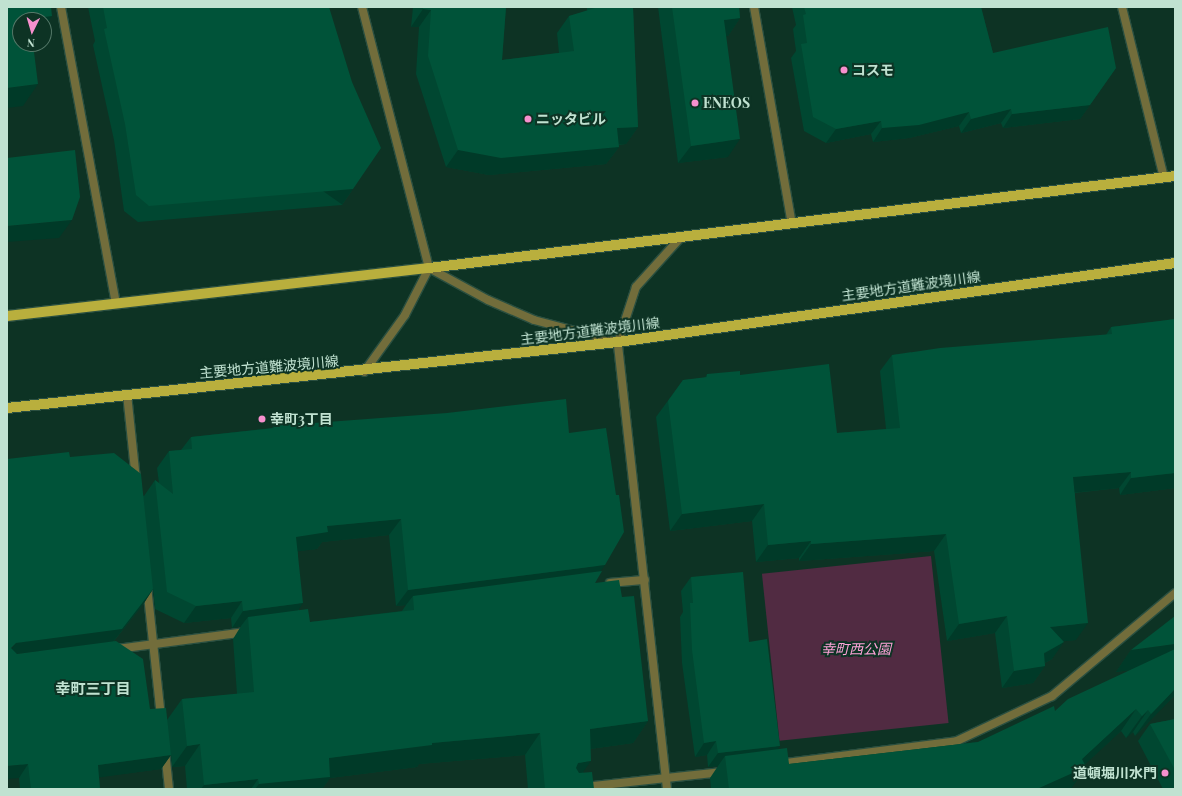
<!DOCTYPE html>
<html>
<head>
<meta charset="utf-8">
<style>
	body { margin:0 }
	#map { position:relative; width:1182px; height:796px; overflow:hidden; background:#0d3324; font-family:"Playfair Display","Noto Sans JP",serif }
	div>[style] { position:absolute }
	.green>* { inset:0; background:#512b42; transform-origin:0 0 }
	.roads { filter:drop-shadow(1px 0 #2a4f40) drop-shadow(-1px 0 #2a4f40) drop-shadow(0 1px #2a4f40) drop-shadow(0 -1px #2a4f40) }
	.minor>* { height:8px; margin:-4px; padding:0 4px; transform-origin:4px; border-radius:4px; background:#726d3b }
	.tertiary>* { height:8px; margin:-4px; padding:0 4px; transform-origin:4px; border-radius:4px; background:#726d3b }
	.primary>* { height:10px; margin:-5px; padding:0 5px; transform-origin:5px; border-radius:5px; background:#b9af3d }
	.wall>* { inset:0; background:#004731 }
	.shaded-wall>* { inset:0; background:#003a28; transform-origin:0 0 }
	.building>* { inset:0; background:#005339 }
	.dots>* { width:11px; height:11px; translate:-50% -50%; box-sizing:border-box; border:2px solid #0d3324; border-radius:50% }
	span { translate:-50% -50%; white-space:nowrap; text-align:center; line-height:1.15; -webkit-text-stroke:4px #0d3324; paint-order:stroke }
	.poi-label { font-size:14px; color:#c0e2d1; font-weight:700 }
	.left { translate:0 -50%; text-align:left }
	.right { translate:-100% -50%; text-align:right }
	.street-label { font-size:14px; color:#c0e2d1 }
	.park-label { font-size:14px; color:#fea2d8; font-style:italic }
	.neighbourhood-label { font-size:15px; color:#c0e2d1; font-weight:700 }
	.frame { position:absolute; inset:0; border:8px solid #c0e2d1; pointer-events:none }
	.north { position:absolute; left:12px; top:12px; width:40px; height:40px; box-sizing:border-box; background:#0d3324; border:1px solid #557969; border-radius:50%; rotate:185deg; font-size:11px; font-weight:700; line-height:16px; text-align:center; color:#c0e2d1 }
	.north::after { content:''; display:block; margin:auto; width:14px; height:18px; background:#f790ce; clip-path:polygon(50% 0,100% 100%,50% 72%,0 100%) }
</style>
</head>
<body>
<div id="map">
	<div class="green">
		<div style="left:931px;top:556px;width:168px;height:170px;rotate:84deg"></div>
	</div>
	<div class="roads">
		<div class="minor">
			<div style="left:127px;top:394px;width:85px;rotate:84deg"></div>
			<div style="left:610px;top:583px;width:35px;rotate:-5deg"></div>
			<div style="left:147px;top:586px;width:133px;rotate:83.9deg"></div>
			<div style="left:117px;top:649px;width:130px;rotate:-7.5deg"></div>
			<div style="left:165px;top:751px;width:38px;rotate:84deg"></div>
			<div style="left:778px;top:764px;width:180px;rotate:-7.3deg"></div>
			<div style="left:957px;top:741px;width:105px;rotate:-25.3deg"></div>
			<div style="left:1052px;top:696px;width:160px;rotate:-39.9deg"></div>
			<div style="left:666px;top:778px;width:57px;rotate:-6deg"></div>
		</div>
		<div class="tertiary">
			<div style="left:61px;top:7px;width:302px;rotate:79.5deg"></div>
			<div style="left:362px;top:7px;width:269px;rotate:75.6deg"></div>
			<div style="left:429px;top:268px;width:53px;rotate:117.1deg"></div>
			<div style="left:405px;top:315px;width:70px;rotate:125.7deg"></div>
			<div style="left:754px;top:7px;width:220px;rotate:80.1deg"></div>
			<div style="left:1122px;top:7px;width:176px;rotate:76.2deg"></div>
			<div style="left:429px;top:268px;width:67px;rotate:28.5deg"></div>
			<div style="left:488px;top:300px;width:50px;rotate:23.5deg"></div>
			<div style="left:534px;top:320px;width:82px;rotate:14.9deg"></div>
			<div style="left:566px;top:789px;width:101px;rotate:-6.3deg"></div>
			<div style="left:667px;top:789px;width:450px;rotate:-96.3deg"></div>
			<div style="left:618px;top:342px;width:58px;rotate:-71.9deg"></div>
			<div style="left:636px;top:287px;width:67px;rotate:-48deg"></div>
		</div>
		<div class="primary">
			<div style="left:7px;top:316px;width:425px;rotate:-6.5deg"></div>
			<div style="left:429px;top:268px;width:752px;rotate:-7.03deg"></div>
			<div style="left:7px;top:408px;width:615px;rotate:-6.17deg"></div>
			<div style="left:618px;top:342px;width:563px;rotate:-8.07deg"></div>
		</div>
	</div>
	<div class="wall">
		<div style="clip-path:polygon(88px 7px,329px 7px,353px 189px,342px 205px,138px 222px,124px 211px,114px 140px,93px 45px,95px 41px)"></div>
		<div style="clip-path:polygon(413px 7px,506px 7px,502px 60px,559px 53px,557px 33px,569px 16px,587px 11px,587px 7px,633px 7px,638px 127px,626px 144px,619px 145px,619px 147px,606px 164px,489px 175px,446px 167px,416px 74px,419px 27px,411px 27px)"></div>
		<div style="clip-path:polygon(658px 7px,739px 7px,740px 18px,728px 36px,726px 36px,728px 157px,678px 163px)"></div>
		<div style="clip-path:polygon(792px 7px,981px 7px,993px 53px,1116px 68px,1080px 119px,1003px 128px,1001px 123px,961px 133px,959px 126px,909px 138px,873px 142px,871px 134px,826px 143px,804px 131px,791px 58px,796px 51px,793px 29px,796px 25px)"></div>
		<div style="clip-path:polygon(1175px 319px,1175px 488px,1120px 495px,1119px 488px,1075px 493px,1076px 640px,1063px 641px,1052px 659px,1045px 663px,1045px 666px,1033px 683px,1002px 688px,995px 633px,947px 641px,934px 551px,799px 561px,799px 558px,756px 562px,752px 521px,670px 531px,656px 417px,683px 380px,705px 378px,707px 374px,740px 375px,837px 433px,886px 429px,880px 371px,892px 355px,1106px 335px,1111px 327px)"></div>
		<div style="clip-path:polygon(evenodd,314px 423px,569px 433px,600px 572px,595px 583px,622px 597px,648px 721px,633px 743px,590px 749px,583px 772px,594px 789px,528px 789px,525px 755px,419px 764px,417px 767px,330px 778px,322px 789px,187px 789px,185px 766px,172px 767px,171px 755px,161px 769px,99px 777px,100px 789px,20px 789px,19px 778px,70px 457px,144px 496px,155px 480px,159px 483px,157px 468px,169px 451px,181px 450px,191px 437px,272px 428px,274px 426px,314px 423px,389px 535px,396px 606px,406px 605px,402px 611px,310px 622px,299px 610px,298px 551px,317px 549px,322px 542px,389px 535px,314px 423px,153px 589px,155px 609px,184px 623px,231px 618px,232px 628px,241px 626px,233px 639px,237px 694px,182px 699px,167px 720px,150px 709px,114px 641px,144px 603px,153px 589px)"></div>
		<div style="clip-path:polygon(691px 577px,749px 642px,777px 750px,789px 764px,978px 742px,1055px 711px,1131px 670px,1116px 672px,1131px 650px,1175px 695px,1135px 736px,1133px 732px,1126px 738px,1121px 731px,1085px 764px,1086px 767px,1070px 789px,711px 789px,710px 778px,718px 766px,708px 767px,707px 755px,695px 757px,682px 663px,680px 617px,683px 612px,681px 591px)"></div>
		<div style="clip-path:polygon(1175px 719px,1175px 789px,1163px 789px,1138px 741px,1150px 724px)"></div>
	</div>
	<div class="shaded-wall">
		<div style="clip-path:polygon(423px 9px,431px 10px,419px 27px,411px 27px)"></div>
		<div style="clip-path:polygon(52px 16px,44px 28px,44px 20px,29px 20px,30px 19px)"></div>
		<div style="clip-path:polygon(740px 18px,728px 36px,712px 38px,724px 20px)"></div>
		<div style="clip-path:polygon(38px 84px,23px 106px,7px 108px,7px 88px)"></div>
		<div style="clip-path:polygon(1090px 105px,1080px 119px,1003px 128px,1012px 114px)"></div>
		<div style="clip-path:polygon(1011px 109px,1001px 123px,961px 133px,971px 119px)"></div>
		<div style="clip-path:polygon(969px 112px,959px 126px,909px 138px,873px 142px,882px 128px)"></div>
		<div style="clip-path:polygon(881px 121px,871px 134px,826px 143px,836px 129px)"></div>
		<div style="clip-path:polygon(638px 127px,626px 144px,605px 145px,617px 128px)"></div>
		<div style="clip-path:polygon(740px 139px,728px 157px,678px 163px,691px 146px)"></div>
		<div style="clip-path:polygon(619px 147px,606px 164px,489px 175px,446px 167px,458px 150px)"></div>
		<div style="left:353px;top:189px;width:19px;height:205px;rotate:125deg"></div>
		<div style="clip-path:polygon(72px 220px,59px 238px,7px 242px,7px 226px)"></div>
		<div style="clip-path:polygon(1131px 472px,1119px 488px,1061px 494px,1073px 477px)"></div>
		<div style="clip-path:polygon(1175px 473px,1175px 488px,1120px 495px,1131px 478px)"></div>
		<div style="clip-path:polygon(764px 504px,752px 521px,670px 531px,682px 514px)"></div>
		<div style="clip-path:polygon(401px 519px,389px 535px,322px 542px,317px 549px,285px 553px,296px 537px,327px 526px)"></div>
		<div style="clip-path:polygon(946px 534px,934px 551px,799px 561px,811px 544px)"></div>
		<div style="clip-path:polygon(811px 541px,799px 558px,756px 562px,768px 545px)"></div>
		<div style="clip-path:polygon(605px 565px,594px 581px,413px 596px,406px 605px,396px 606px,408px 590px)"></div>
		<div style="clip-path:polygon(153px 589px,144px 603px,112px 643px,7px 655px,16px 643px)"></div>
		<div style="clip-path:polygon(242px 601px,231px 618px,184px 623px,196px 606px)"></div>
		<div style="clip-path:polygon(303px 603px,292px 620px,248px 617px,241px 626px,232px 628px,243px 611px)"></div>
		<div style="clip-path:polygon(1007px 616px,995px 633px,947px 641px,959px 624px)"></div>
		<div style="clip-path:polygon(1088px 623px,1076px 640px,1038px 644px,1050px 627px)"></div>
		<div style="clip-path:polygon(1064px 642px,1052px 659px,1037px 667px,1045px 666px,1033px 683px,1002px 688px,1014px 671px)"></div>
		<div style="clip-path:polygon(1175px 644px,1175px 663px,1174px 664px,1116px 672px,1131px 650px)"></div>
		<div style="clip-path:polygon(1175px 689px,1175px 695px,1135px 736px,1151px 714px)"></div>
		<div style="clip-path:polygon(1136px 709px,1121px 731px,1078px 771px,1086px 767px,1071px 789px,1037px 789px,1082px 759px)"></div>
		<div style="clip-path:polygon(1148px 710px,1133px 732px,1126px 738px,1142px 716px)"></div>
		<div style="clip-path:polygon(648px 721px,633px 743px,575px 751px,590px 729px)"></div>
		<div style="clip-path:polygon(540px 733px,525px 755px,419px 764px,417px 767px,330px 778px,322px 789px,255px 789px,259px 784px,329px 758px,432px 743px)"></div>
		<div style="clip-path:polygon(716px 741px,707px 755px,695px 757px,704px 743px)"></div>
		<div style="clip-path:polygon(200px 744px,185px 766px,172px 767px,187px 746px)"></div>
		<div style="clip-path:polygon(780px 746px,771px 759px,725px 756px,718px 766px,708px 767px,718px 753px)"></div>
		<div style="clip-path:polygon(171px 755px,161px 769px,88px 779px,98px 765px)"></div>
		<div style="clip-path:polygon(591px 761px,576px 782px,563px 784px,578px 763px)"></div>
		<div style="clip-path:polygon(28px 764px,19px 778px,7px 779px,7px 766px)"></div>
		<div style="clip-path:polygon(258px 779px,251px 789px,201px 789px,204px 785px)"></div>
	</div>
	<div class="building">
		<div style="clip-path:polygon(7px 7px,51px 7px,52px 16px,30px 19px,30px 20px,20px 20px,20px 44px,33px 44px,38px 84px,7px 88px)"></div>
		<div style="clip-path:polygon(103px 7px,329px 7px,352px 82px,381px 148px,353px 189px,149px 206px,136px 195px,125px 124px,104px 29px,107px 28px)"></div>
		<div style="clip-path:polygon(423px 7px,506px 7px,502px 60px,574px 51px,569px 16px,598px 7px,633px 7px,638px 127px,617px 128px,619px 147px,501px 158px,458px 150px,428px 56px,431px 10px,423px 9px)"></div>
		<div style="clip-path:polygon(672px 7px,739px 7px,740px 18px,724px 20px,740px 139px,691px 146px)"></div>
		<div style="clip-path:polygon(804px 7px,981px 7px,993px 53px,1108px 27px,1116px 68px,1090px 105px,1012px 114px,1011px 109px,971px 119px,969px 112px,919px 125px,882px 128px,881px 121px,836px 129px,813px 117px,801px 44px,807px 43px,803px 15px,806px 14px)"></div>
		<div style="clip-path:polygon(75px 150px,80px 197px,72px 220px,7px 226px,7px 158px)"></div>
		<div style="clip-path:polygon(1175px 319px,1175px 473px,1131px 478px,1131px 472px,1073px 477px,1088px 623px,1050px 627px,1064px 642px,1044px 653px,1045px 666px,1014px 671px,1007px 616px,959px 624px,946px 534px,811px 544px,811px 541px,768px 545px,764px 504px,682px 514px,668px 401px,683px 380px,707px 377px,707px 374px,740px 371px,740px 375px,829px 364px,837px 433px,900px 428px,892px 355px,940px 348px,1112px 334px,1111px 327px)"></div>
		<div style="clip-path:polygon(566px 399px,569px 433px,606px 428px,616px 495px,619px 495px,624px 532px,605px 565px,408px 590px,401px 519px,327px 526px,328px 532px,296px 537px,303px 603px,243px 611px,242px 601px,196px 606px,167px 592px,155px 480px,173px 494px,169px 451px,192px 449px,191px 437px,274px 428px,274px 426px,314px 421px,314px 423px,447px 413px)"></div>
		<div style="clip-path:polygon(69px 452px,70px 457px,114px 453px,141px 474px,153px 589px,122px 629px,16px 643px,11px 648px,17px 654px,116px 641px,143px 659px,150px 709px,166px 708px,171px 755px,98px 765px,100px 789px,31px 789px,28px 764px,7px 766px,7px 459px)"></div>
		<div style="clip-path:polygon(602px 571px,595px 583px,619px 580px,622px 597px,634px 596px,648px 721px,590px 729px,591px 761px,578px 763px,576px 768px,579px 773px,592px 772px,594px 789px,545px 789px,540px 733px,432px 743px,432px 745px,329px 758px,330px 777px,259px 784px,258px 779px,204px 785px,200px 744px,187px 746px,182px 699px,254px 692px,248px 617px,308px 609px,310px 622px,414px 610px,413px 596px)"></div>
		<div style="clip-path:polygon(743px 572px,749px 642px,767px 639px,780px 746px,718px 753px,716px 741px,704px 743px,692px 650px,690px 603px,693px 603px,691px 577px)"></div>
		<div style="clip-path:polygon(1175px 616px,1175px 644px,1131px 650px)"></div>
		<div style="clip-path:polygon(1175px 649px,1175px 689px,1151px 714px,1148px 710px,1142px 716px,1136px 709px,1082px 759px,1086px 767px,1037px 789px,729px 789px,725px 756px,787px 748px,789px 764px,978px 742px,1054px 706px,1055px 711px,1068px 699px)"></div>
		<div style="clip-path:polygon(1175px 719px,1175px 770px,1150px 724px)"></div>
	</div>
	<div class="dots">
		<div style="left:844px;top:70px;background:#f790ce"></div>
		<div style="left:695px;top:103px;background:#f790ce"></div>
		<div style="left:528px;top:119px;background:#f790ce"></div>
		<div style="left:262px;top:419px;background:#f790ce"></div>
		<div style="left:1165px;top:773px;background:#f790ce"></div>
	</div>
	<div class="poi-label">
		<span class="left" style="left:852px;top:70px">コスモ</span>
		<span class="left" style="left:703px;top:103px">ENEOS</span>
		<span class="left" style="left:536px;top:119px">ニッタビル</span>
		<span class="left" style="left:270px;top:419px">幸町3丁目</span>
		<span class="right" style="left:1157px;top:773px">道頓堀川水門</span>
	</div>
	<div class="street-label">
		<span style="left:911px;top:286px;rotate:-8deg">主要地方道難波境川線</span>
		<span style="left:590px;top:331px;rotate:-7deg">主要地方道難波境川線</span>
		<span style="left:269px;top:367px;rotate:-5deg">主要地方道難波境川線</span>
	</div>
	<div class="park-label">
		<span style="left:856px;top:649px">幸町西公園</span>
	</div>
	<div class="neighbourhood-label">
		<span style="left:93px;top:689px">幸町三丁目</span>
	</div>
	<div class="frame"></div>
	<div class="north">N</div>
</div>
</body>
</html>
